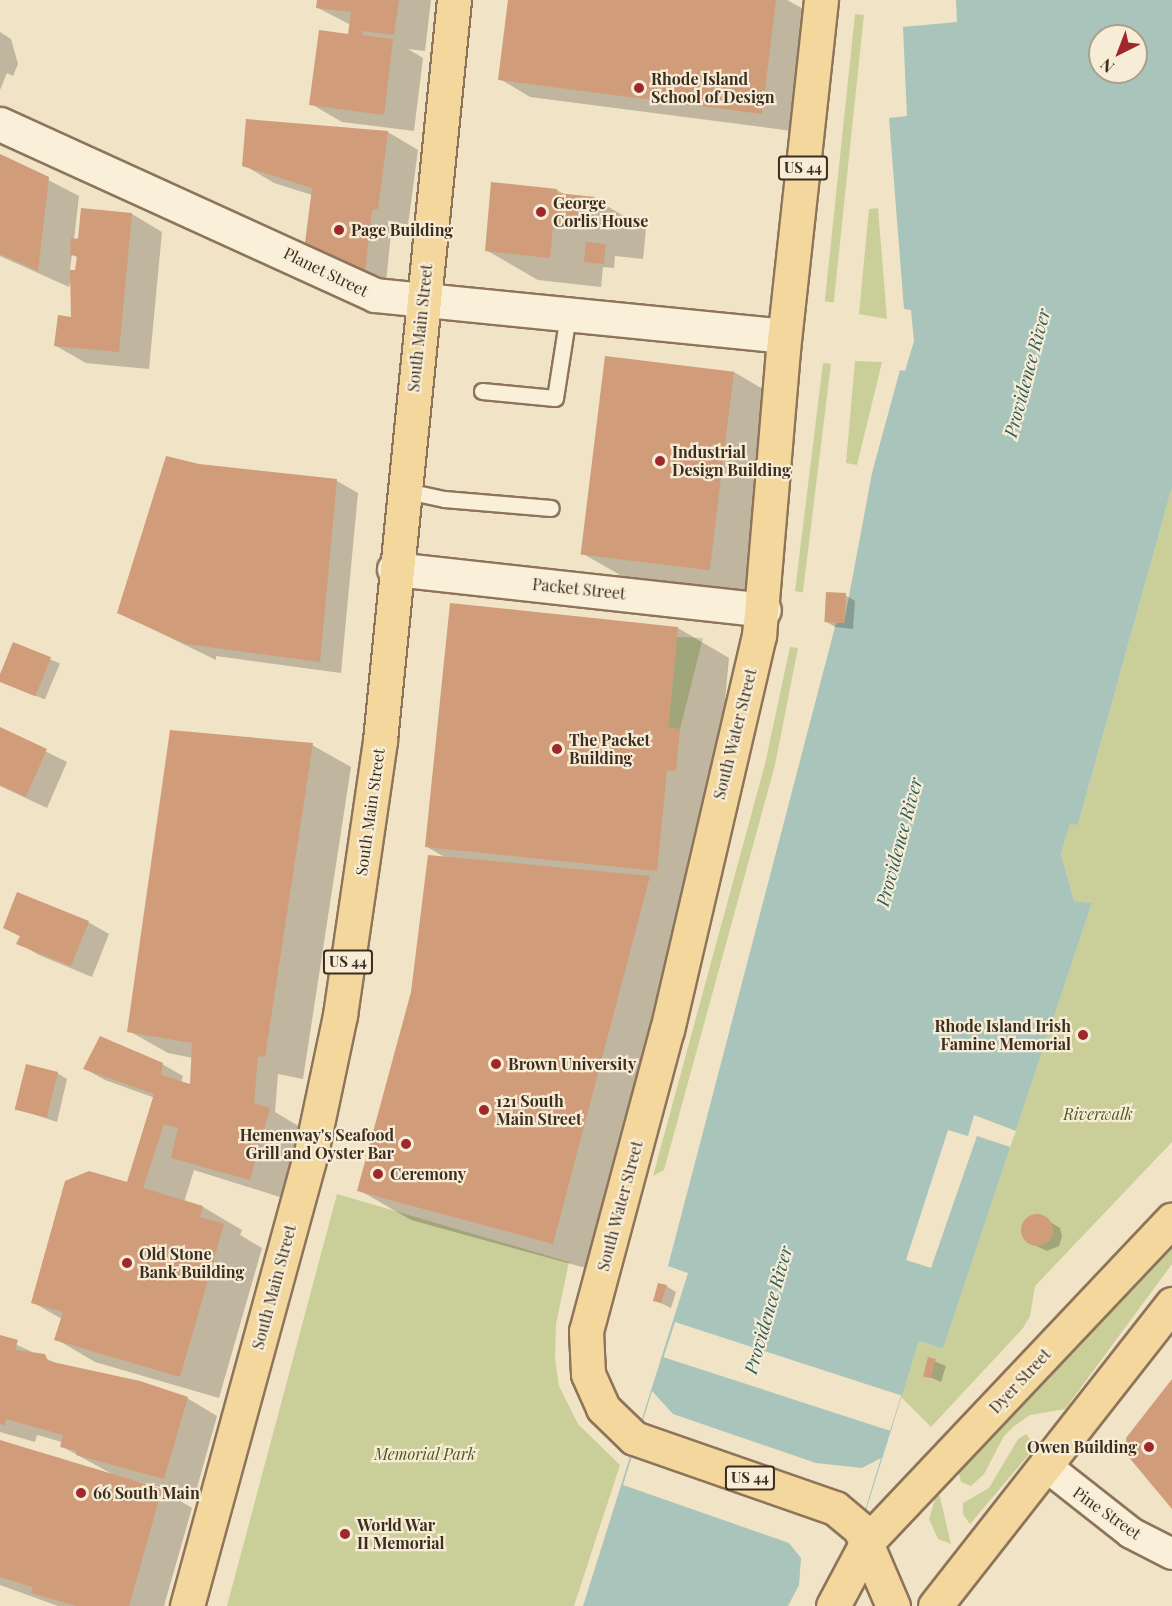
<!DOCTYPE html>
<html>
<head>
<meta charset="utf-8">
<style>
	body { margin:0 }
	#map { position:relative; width:1172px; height:1606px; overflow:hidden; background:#f0e3c6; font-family:"Playfair Display",serif }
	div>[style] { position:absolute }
	.green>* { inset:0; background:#cacf99; transform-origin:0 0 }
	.water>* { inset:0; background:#a8c4bb }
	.pier>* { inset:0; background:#f0e3c6; transform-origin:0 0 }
	.shadow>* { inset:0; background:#0003; transform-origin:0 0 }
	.building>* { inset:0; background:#d09c7a; transform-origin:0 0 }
	.round { border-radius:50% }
	.roads { filter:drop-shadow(2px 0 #8d745a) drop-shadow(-2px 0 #8d745a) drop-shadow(0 2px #8d745a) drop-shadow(0 -2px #8d745a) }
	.service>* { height:15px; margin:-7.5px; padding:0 7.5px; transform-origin:7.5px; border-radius:7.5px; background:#faf0da }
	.minor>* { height:30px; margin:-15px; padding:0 15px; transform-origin:15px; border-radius:15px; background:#faf0da }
	.tertiary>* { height:33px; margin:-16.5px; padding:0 16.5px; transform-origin:16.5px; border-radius:16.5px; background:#faf0da }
	.primary>* { height:33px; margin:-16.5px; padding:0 16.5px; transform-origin:16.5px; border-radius:16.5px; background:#f4d79d }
	.dots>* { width:16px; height:16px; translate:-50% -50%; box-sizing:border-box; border:3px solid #f7edd6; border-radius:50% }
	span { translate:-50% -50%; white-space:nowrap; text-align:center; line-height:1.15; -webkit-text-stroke:4.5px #f7edd6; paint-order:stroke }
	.shield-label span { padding:2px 4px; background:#f7edd6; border:2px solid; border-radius:4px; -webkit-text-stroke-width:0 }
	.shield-label { font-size:15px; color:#3c2d1f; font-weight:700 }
	.poi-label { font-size:16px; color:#3c2d1f; font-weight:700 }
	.left { translate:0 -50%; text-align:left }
	.right { translate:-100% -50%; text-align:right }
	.street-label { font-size:16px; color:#3c2d1f }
	.park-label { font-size:16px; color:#4d5a25; font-style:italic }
	.water-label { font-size:18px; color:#2e5d59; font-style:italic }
	.north { position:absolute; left:1088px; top:24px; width:60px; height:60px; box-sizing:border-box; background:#f7edd6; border:2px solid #aca08d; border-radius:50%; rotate:222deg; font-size:16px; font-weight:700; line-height:24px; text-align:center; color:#3c2d1f }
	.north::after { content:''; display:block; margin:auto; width:21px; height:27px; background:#9f282b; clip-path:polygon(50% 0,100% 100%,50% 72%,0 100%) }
</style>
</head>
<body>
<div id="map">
	<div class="green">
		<div style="left:855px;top:14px;width:9px;height:289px;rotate:6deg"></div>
		<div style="clip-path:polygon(878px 208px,887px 319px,859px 314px,869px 209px)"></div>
		<div style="clip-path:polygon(855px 361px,882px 362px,857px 465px,846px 463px)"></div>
		<div style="left:823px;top:363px;width:8px;height:230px;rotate:7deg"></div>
		<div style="clip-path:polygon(1172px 487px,1172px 1142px,1035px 1286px,1030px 1316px,1023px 1328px,931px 1427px,901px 1397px,919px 1341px,943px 1349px,1092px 903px,1074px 901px,1061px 854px,1070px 823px,1078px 825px)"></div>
		<div style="clip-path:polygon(677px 637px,703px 638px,680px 729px,668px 728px)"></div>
		<div style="clip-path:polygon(790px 647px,798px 648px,775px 765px,664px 1170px,653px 1176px,765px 764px)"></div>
		<div style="clip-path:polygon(337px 1194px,569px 1262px,556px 1324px,555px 1359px,559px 1386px,578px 1424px,620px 1465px,574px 1606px,227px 1606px)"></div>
		<div style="clip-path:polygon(1172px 1245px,1172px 1264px,1065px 1409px,1030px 1415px,1014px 1426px,1004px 1436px,984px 1474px,971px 1486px,961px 1482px,958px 1470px)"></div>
		<div style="clip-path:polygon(1026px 1434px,1036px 1446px,970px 1524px,963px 1514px,963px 1503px,989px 1488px,1018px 1439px)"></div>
		<div style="clip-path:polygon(938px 1489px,951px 1544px,938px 1539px,929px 1519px)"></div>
	</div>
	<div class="water">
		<div style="clip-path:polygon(evenodd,956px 0,1172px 0,1172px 487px,1078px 825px,1070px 824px,1061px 854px,1074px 901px,1092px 903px,943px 1349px,919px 1341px,836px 1606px,583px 1606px,688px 1273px,668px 1266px,836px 623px,844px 623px,872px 473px,900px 370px,905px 371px,914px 341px,911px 310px,904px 309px,889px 118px,907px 116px,903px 27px,957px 22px,956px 0,1100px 36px,1136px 36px,1136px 72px,1100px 72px,1100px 36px)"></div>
	</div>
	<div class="pier">
		<div style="clip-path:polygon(974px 1115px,1016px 1131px,1010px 1147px,977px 1136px,931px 1268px,906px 1260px,948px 1130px,968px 1136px)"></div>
		<div style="left:675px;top:1322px;width:238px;height:37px;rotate:18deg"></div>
		<div style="clip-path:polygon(652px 1391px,673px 1414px,816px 1463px,862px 1468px,881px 1458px,836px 1606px,788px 1606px,799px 1585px,801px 1558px,789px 1543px,623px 1485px)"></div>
	</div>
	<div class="shadow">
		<div style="clip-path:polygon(319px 0,431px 0,425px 51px,408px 49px,423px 58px,414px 131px,342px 122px,311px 104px,350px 35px,351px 25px,318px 8px)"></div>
		<div style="clip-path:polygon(510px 0,787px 0,807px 11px,792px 131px,530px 97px,500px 79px)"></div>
		<div style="clip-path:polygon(0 32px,11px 39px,18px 64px,13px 76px,7px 73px,0 90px)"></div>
		<div style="clip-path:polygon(247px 121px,388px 132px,418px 150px,408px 225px,386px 220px,392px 223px,386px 283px,306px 243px,312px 195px,274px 183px,244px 165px)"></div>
		<div style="clip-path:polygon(evenodd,0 155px,79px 196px,74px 240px,132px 214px,162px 232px,149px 369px,86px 363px,56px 346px,72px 318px,72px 276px,69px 287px,0 256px,0 155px,72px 254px,78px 258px,76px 271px,70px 271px,72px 254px)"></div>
		<div style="clip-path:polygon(557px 190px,567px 196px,595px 199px,646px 229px,643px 259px,615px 256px,614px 268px,603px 267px,601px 287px,538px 280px,486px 250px)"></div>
		<div style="clip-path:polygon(734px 372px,785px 402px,765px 598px,636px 584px,585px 555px)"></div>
		<div style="clip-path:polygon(199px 466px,337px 481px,358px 493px,341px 673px,216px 656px,216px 660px,119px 613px)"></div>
		<div style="clip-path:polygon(845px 595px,855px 601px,853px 629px,835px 627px,825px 621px)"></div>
		<div style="clip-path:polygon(678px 628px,729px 658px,720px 754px,604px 1273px,411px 1220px,359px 1190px,448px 859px,427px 847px)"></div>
		<div style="left:14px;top:644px;width:50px;height:39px;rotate:23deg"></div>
		<div style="clip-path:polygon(0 729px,67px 762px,47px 808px,0 786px)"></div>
		<div style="clip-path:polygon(312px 745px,351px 767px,303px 1079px,278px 1074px,275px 1112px,300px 1127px,280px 1197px,194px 1170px,184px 1202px,203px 1207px,242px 1230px,240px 1235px,262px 1248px,219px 1398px,95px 1362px,56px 1339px,62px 1319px,32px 1302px,128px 1184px,155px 1098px,105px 1080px,85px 1069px,162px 1064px,183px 1076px,181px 1083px,191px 1086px,193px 1058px,168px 1053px,129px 1031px)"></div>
		<div style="clip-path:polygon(88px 922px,109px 934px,92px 977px,39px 955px,18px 943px,21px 937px,5px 928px)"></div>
		<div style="clip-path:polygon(57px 1073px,67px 1079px,57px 1122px,17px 1109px)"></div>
		<div style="clip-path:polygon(1040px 1216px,1060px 1228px,1062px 1237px,1059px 1246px,1047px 1251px,1028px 1242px,1022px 1229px,1030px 1217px)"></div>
		<div style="clip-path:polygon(666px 1286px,676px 1292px,671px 1308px,654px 1300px)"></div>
		<div style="clip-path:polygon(0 1337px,60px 1365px,187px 1398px,217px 1416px,195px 1495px,130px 1480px,162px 1490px,192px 1508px,164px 1606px,58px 1606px,0 1585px,0 1441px,112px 1474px,61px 1446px,62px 1442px,37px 1435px,35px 1442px,0 1432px)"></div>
		<div style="clip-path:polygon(929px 1359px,946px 1366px,941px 1382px,925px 1375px)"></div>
	</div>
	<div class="building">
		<div style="clip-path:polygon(317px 0,399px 0,394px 35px,363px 31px,362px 35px,393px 39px,384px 115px,309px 105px,319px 30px,348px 34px,351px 12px,316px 8px)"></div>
		<div style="clip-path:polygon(508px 0,776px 0,762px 114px,498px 80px)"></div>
		<div style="clip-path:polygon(246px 119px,388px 131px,378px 209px,372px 210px,365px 272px,305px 243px,312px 188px,242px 166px)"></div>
		<div style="clip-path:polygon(0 154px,49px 177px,38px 271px,0 254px)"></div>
		<div style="clip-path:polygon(491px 182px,557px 189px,557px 193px,595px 197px,592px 230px,553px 226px,550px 258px,485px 251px)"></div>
		<div style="clip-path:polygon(81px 208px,132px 213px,119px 352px,54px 346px,58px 315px,71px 317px,70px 270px,75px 270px,77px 256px,70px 255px,71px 238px,78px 239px)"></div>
		<div style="left:586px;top:242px;width:20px;height:20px;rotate:6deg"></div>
		<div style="left:605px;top:356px;width:130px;height:200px;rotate:7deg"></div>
		<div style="clip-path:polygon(166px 456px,199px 464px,337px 479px,320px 662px,186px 644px,117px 613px)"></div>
		<div style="left:826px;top:592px;width:20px;height:30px;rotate:3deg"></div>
		<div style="clip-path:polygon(450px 603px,678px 627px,668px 728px,680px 729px,676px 771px,667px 770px,657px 871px,425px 847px)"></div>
		<div style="left:13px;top:642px;width:41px;height:42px;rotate:22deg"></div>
		<div style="clip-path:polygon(0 727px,47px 749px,26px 797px,0 785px)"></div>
		<div style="clip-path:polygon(170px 730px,313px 743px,265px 1057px,258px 1056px,254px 1103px,270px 1108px,250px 1180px,171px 1158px,178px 1128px,164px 1124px,143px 1188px,203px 1206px,200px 1217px,224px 1224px,180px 1377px,54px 1340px,63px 1312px,31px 1303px,65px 1181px,89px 1171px,127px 1182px,154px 1094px,83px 1069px,100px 1036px,163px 1063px,161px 1075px,190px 1084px,192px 1043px,127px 1032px)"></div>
		<div style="clip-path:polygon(428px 855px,650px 876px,553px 1244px,357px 1191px,411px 992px)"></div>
		<div style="clip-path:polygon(17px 892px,89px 921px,71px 966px,16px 944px,20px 936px,3px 928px)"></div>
		<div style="left:26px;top:1064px;width:33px;height:47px;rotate:14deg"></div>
		<div class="round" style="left:1021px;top:1214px;width:32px;height:32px"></div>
		<div style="clip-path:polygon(658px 1283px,667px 1285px,661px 1303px,653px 1301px)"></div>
		<div style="clip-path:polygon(0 1335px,18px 1340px,15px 1350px,45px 1354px,48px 1361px,140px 1381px,188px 1397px,164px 1479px,76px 1455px,77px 1451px,60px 1447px,63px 1435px,6px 1419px,5px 1425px,0 1424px)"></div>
		<div style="left:928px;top:1357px;width:8px;height:20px;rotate:14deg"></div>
		<div style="clip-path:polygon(1172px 1379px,1172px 1509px,1127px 1455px,1126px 1438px)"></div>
		<div style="clip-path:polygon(0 1440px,162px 1489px,129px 1606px,77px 1606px,31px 1593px,33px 1587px,0 1577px)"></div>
	</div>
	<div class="roads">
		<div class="service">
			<div style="left:482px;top:391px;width:73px;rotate:5.5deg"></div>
			<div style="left:555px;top:398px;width:84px;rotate:-81.1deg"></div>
			<div style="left:402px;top:490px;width:43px;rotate:12.1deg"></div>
			<div style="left:444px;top:499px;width:107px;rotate:4.8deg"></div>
		</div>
		<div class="minor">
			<div style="left:1046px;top:1466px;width:108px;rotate:38.2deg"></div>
			<div style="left:1131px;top:1533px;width:46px;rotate:27.1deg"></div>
		</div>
		<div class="tertiary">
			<div style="left:0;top:124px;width:412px;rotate:24.5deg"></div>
			<div style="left:375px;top:295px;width:411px;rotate:5.7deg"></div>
			<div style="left:394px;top:569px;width:372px;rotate:6.3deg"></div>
		</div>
		<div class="primary">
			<div style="left:821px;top:0;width:352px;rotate:96.2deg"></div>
			<div style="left:783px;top:350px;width:286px;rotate:94.8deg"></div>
			<div style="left:759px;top:635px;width:405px;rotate:103.1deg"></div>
			<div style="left:667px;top:1029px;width:313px;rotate:105deg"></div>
			<div style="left:586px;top:1331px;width:43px;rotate:87.3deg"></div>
			<div style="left:588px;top:1374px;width:37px;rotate:66deg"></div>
			<div style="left:603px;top:1408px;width:43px;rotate:44.1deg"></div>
			<div style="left:634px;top:1438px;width:213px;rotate:19.2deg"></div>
			<div style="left:835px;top:1508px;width:33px;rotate:40deg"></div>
			<div style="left:860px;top:1529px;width:84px;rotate:66.8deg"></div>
			<div style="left:187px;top:1606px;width:475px;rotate:-74.7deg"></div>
			<div style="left:312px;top:1148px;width:136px;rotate:-78.1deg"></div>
			<div style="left:340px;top:1015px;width:278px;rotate:-81.7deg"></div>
			<div style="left:380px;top:740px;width:744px;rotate:-84.29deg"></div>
			<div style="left:833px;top:1606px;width:72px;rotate:-62deg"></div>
			<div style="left:867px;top:1542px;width:444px;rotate:-46.6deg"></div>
			<div style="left:935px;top:1606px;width:384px;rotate:-51.9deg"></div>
		</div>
	</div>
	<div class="dots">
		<div style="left:639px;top:88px;background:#9f282b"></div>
		<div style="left:541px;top:212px;background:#9f282b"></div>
		<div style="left:339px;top:230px;background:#9f282b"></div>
		<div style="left:660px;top:461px;background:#9f282b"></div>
		<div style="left:557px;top:749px;background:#9f282b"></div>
		<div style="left:1083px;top:1035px;background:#9f282b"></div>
		<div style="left:496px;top:1064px;background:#9f282b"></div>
		<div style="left:484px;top:1110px;background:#9f282b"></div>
		<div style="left:406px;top:1144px;background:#9f282b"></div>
		<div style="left:378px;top:1174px;background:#9f282b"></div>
		<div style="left:127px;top:1263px;background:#9f282b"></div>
		<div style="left:1149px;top:1447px;background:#9f282b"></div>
		<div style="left:81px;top:1493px;background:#9f282b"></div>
		<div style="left:345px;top:1534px;background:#9f282b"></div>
	</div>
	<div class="shield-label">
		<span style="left:803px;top:168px">US 44</span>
		<span style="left:348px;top:962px">US 44</span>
		<span style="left:750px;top:1478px">US 44</span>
	</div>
	<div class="poi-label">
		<span class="left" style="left:651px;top:88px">Rhode Island<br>School of Design</span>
		<span class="left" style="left:553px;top:212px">George<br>Corlis House</span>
		<span class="left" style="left:351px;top:230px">Page Building</span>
		<span class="left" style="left:672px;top:461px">Industrial<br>Design Building</span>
		<span class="left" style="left:569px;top:749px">The Packet<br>Building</span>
		<span class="right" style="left:1071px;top:1035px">Rhode Island Irish<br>Famine Memorial</span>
		<span class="left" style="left:508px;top:1064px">Brown University</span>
		<span class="left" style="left:496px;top:1110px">121 South<br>Main Street</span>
		<span class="right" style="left:394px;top:1144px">Hemenway's Seafood<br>Grill and Oyster Bar</span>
		<span class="left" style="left:390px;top:1174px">Ceremony</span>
		<span class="left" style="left:139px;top:1263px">Old Stone<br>Bank Building</span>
		<span class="right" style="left:1137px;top:1447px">Owen Building</span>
		<span class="left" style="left:93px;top:1493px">66 South Main</span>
		<span class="left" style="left:357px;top:1534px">World War<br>II Memorial</span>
	</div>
	<div class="street-label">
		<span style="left:326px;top:272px;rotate:26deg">Planet Street</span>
		<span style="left:420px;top:328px;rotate:-84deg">South Main Street</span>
		<span style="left:579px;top:589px;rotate:6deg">Packet Street</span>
		<span style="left:735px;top:734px;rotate:-76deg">South Water Street</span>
		<span style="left:370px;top:812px;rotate:-82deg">South Main Street</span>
		<span style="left:620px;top:1206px;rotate:-75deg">South Water Street</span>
		<span style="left:274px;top:1287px;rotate:-75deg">South Main Street</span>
		<span style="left:1020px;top:1381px;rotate:-47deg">Dyer Street</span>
		<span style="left:1107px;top:1513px;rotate:35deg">Pine Street</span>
	</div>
	<div class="park-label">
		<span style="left:1098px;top:1114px">Riverwalk</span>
		<span style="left:425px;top:1454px">Memorial Park</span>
	</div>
	<div class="water-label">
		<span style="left:1027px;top:373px;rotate:-75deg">Providence River</span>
		<span style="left:899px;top:842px;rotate:-75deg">Providence River</span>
		<span style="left:768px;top:1310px;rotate:-74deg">Providence River</span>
	</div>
	<div class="north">N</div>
</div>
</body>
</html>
